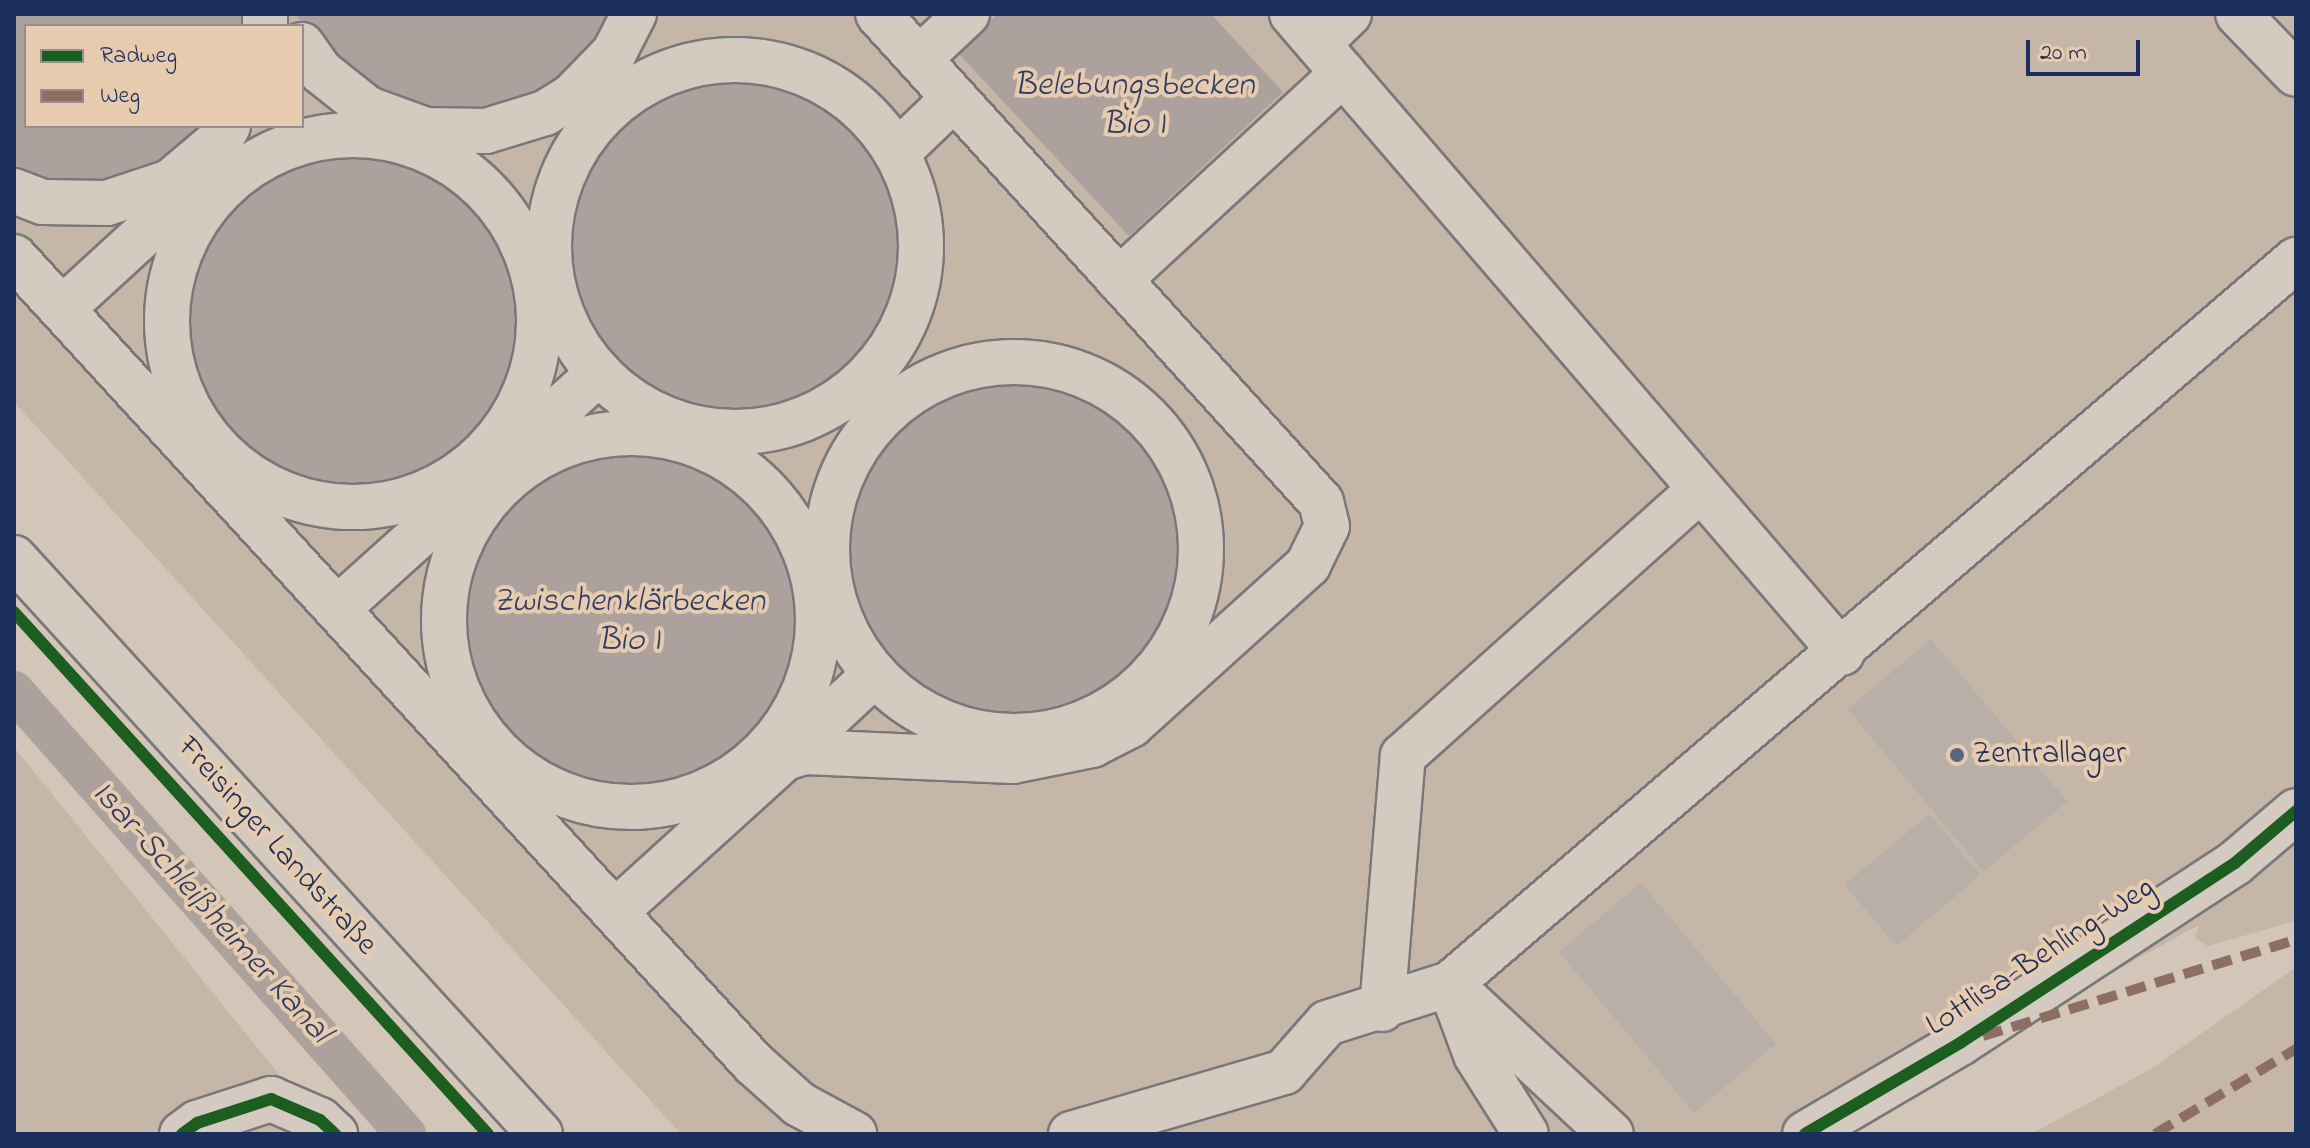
<!DOCTYPE html>
<html>
<head>
<meta charset="utf-8">
<style>
	body { margin:0 }
	#map { position:relative; width:2310px; height:1148px; overflow:hidden; background:#d3c5b7; font-family:"Indie Flower",sans-serif }
	div>[style] { position:absolute }
	.built>* { inset:0; background:#c6b6a8 }
	.water>* { inset:0; background:#aca19c }
	.round { border-radius:50% }
	.canal>* { height:40px; margin:-20px; padding:0 20px; transform-origin:20px; border-radius:20px; background:#aca19c }
	.building>* { inset:0; background:#b8afa8; transform-origin:0 0 }
	.roads { filter:drop-shadow(2px 0 #7a777a) drop-shadow(-2px 0 #7a777a) drop-shadow(0 2px #7a777a) drop-shadow(0 -2px #7a777a) }
	.minor>* { height:44px; margin:-22px; padding:0 22px; transform-origin:22px; border-radius:22px; background:#d4cac0 }
	.minor>.ring { margin:-22px; padding:0; box-sizing:content-box; background:none; border:44px solid #d4cac0; border-radius:50% }
	.major>* { height:44px; margin:-22px; padding:0 22px; transform-origin:22px; border-radius:22px; background:#d4cac0 }
	.quiet>* { height:10px; margin-top:-5px; transform-origin:0; background:repeating-linear-gradient(90deg,#8d6e63 0 20px,transparent 0 30px) }
	.cycleway>* { height:12px; margin:-6px; padding:0 6px; transform-origin:6px; border-radius:6px; background:#1b5e20 }
	.dots>* { width:22px; height:22px; translate:-50% -50%; box-sizing:border-box; border:4px solid #e7cbae; border-radius:50% }
	span { translate:-50% -50%; white-space:nowrap; text-align:center; line-height:1.15; -webkit-text-stroke:8px #e7cbae; paint-order:stroke }
	.poi-label { font-size:32px; color:#1b2f5e }
	.left { translate:0 -50%; text-align:left }
	.street-label { font-size:32px; color:#1b2f5e }
	.water-label { font-size:34px; color:#2e3e66; font-style:italic }
	.frame { position:absolute; inset:0; border:16px solid #1b2f5e; pointer-events:none }
	.legend { position:absolute; left:24px; top:24px; width:280px; height:104px; box-sizing:border-box; background:#e7cbae; border:2px solid #958d8e; margin:0; padding:10px 14px; list-style:none; font-size:24px; color:#1b2f5e }
	.legend li { display:flex; align-items:center; gap:16px; height:40px }
	.legend b { width:40px; border:2px solid #958d8e }
	.scale { position:absolute; left:2026px; top:40px; width:114px; height:36px; box-sizing:border-box; border:4px solid #1b2f5e; border-top:0; padding-left:10px; font-size:24px; line-height:28px; white-space:nowrap; color:#1b2f5e; -webkit-text-stroke:6px #e7cbae; paint-order:stroke }
</style>
</head>
<body>
<div id="map">
	<div class="built">
		<div style="clip-path:polygon(evenodd,14px 14px,2296px 14px,2296px 921px,2208px 946px,2195px 938px,2199px 925px,1947px 1063px,1830px 1134px,681px 1134px,14px 402px,14px 14px,26px 26px,302px 26px,302px 126px,26px 126px,26px 26px)"></div>
		<div style="clip-path:polygon(14px 747px,327px 1134px,14px 1134px)"></div>
		<div style="clip-path:polygon(2296px 967px,2296px 1134px,2031px 1134px,2151px 1069px)"></div>
	</div>
	<div class="water">
		<div style="clip-path:polygon(14px 14px,255px 14px,254px 26px,26px 26px,26px 126px,218px 126px,141px 186px,14px 184px)"></div>
		<div style="clip-path:polygon(296px 14px,621px 14px,615px 32px,522px 111px,411px 116px,318px 54px)"></div>
		<div style="clip-path:polygon(998px 14px,1211px 14px,1283px 92px,1129px 236px,957px 52px)"></div>
		<div class="round" style="left:561px;top:69px;width:356px;height:356px"></div>
		<div class="round" style="left:174px;top:142px;width:356px;height:356px"></div>
		<div class="round" style="left:839px;top:369px;width:356px;height:356px"></div>
		<div class="round" style="left:452px;top:443px;width:356px;height:356px"></div>
	</div>
	<div class="canal">
		<div style="left:14px;top:691px;width:592px;rotate:48.5deg"></div>
	</div>
	<div class="building">
		<div style="left:1931px;top:639px;width:212px;height:109px;rotate:50deg"></div>
		<div style="left:1929px;top:814px;width:80px;height:110px;rotate:50deg"></div>
		<div style="left:1641px;top:883px;width:210px;height:107px;rotate:50deg"></div>
	</div>
	<div class="roads">
		<div class="minor">
			<div style="left:1292px;top:14px;width:843px;rotate:49.28deg"></div>
			<div style="left:2238px;top:14px;width:83px;rotate:46deg"></div>
			<div style="left:265px;top:26px;width:12px;rotate:-90deg"></div>
			<div style="left:1318px;top:44px;width:43px;rotate:-44.1deg"></div>
			<div style="left:302px;top:45px;width:32px;rotate:55deg"></div>
			<div style="left:320px;top:71px;width:61px;rotate:38.4deg"></div>
			<div style="left:368px;top:109px;width:62px;rotate:19.9deg"></div>
			<div style="left:426px;top:130px;width:60px;rotate:1deg"></div>
			<div style="left:486px;top:131px;width:62px;rotate:-17deg"></div>
			<div style="left:545px;top:113px;width:31px;rotate:-32deg"></div>
			<div style="left:571px;top:97px;width:62px;rotate:-45.7deg"></div>
			<div style="left:614px;top:53px;width:44px;rotate:-62.9deg"></div>
			<div style="left:919px;top:59px;width:66px;rotate:-43.2deg"></div>
			<div class="ring" style="left:549px;top:60px;width:328px;height:328px"></div>
			<div class="ring" style="left:167px;top:135px;width:328px;height:328px"></div>
			<div style="left:897px;top:153px;width:79px;rotate:-44deg"></div>
			<div style="left:14px;top:191px;width:31px;rotate:21deg"></div>
			<div style="left:43px;top:202px;width:64px;rotate:0.9deg"></div>
			<div style="left:107px;top:203px;width:66px;rotate:-18.4deg"></div>
			<div style="left:170px;top:182px;width:65px;rotate:-40deg"></div>
			<div style="left:220px;top:140px;width:16px;rotate:-60deg"></div>
			<div style="left:14px;top:257px;width:1094px;rotate:47.48deg"></div>
			<div style="left:753px;top:1063px;width:62px;rotate:41.7deg"></div>
			<div style="left:799px;top:1104px;width:63px;rotate:28.6deg"></div>
			<div style="left:1119px;top:280px;width:305px;rotate:-42.7deg"></div>
			<div style="left:62px;top:309px;width:197px;rotate:-42.5deg"></div>
			<div class="ring" style="left:827px;top:362px;width:330px;height:330px"></div>
			<div class="ring" style="left:444px;top:433px;width:330px;height:330px"></div>
			<div style="left:337px;top:609px;width:353px;rotate:-42deg"></div>
			<div style="left:785px;top:758px;width:120px;rotate:-43deg"></div>
			<div style="left:616px;top:911px;width:228px;rotate:-42.2deg"></div>
			<div style="left:785px;top:758px;width:21px;rotate:-17deg"></div>
			<div style="left:805px;top:752px;width:208px;rotate:2.5deg"></div>
			<div style="left:1013px;top:761px;width:81px;rotate:-11.4deg"></div>
			<div style="left:1092px;top:745px;width:44px;rotate:-27.1deg"></div>
			<div style="left:1131px;top:725px;width:239px;rotate:-42.1deg"></div>
			<div style="left:1308px;top:565px;width:43px;rotate:-64deg"></div>
			<div style="left:1327px;top:526px;width:25px;rotate:-104deg"></div>
			<div style="left:1321px;top:502px;width:659px;rotate:-132.23deg"></div>
			<div style="left:1450px;top:984px;width:220px;rotate:43deg"></div>
			<div style="left:1452px;top:990px;width:69px;rotate:69.7deg"></div>
			<div style="left:1476px;top:1055px;width:93px;rotate:57.7deg"></div>
			<div style="left:1382px;top:1009px;width:254px;rotate:-85.3deg"></div>
			<div style="left:1403px;top:756px;width:398px;rotate:-41.9deg"></div>
			<div style="left:182px;top:1134px;width:19px;rotate:-36deg"></div>
			<div style="left:197px;top:1123px;width:78px;rotate:-18deg"></div>
			<div style="left:271px;top:1099px;width:53px;rotate:23.2deg"></div>
			<div style="left:320px;top:1120px;width:21px;rotate:43deg"></div>
			<div style="left:1071px;top:1134px;width:222px;rotate:-16.2deg"></div>
			<div style="left:1284px;top:1072px;width:65px;rotate:-48.7deg"></div>
			<div style="left:1327px;top:1023px;width:129px;rotate:-17.6deg"></div>
			<div style="left:1450px;top:984px;width:1114px;rotate:-40.56deg"></div>
			<div style="left:1805px;top:1134px;width:180px;rotate:-30.4deg"></div>
			<div style="left:1960px;top:1043px;width:329px;rotate:-33.2deg"></div>
			<div style="left:2235px;top:863px;width:80px;rotate:-40.4deg"></div>
		</div>
		<div class="major">
			<div style="left:14px;top:558px;width:780px;rotate:47.6deg"></div>
		</div>
	</div>
	<div class="quiet">
		<div style="left:1983px;top:1036px;width:327px;rotate:-17.1deg"></div>
		<div style="left:2155px;top:1134px;width:165px;rotate:-31.1deg"></div>
	</div>
	<div class="cycleway">
		<div style="left:14px;top:612px;width:705px;rotate:47.76deg"></div>
		<div style="left:182px;top:1134px;width:19px;rotate:-36deg"></div>
		<div style="left:197px;top:1123px;width:78px;rotate:-18deg"></div>
		<div style="left:271px;top:1099px;width:53px;rotate:23.2deg"></div>
		<div style="left:320px;top:1120px;width:21px;rotate:43deg"></div>
		<div style="left:1805px;top:1134px;width:180px;rotate:-30.4deg"></div>
		<div style="left:1960px;top:1043px;width:329px;rotate:-33.2deg"></div>
		<div style="left:2235px;top:863px;width:80px;rotate:-40.4deg"></div>
	</div>
	<div class="dots">
		<div style="left:1957px;top:755px;background:#5b647d"></div>
	</div>
	<div class="poi-label">
		<span class="left" style="left:1973px;top:755px">Zentrallager</span>
	</div>
	<div class="street-label">
		<span style="left:276px;top:847px;rotate:48deg">Freisinger Landstraße</span>
		<span style="left:2041px;top:958px;rotate:-33deg">Lottlisa-Behling-Weg</span>
	</div>
	<div class="water-label">
		<span style="left:1134px;top:106px">Belebungsbecken<br>Bio I</span>
		<span style="left:629px;top:622px">Zwischenklärbecken<br>Bio I</span>
		<span style="left:210px;top:913px;rotate:48deg">Isar-Schleißheimer Kanal</span>
	</div>
	<div class="frame"></div>
	<ul class="legend">
	<li><b style="height:10px;background:#1b5e20"></b>Radweg</li>
	<li><b style="height:10px;background:#8d6e63"></b>Weg</li>
	</ul>
	<div class="scale">20 m</div>
</div>
</body>
</html>
